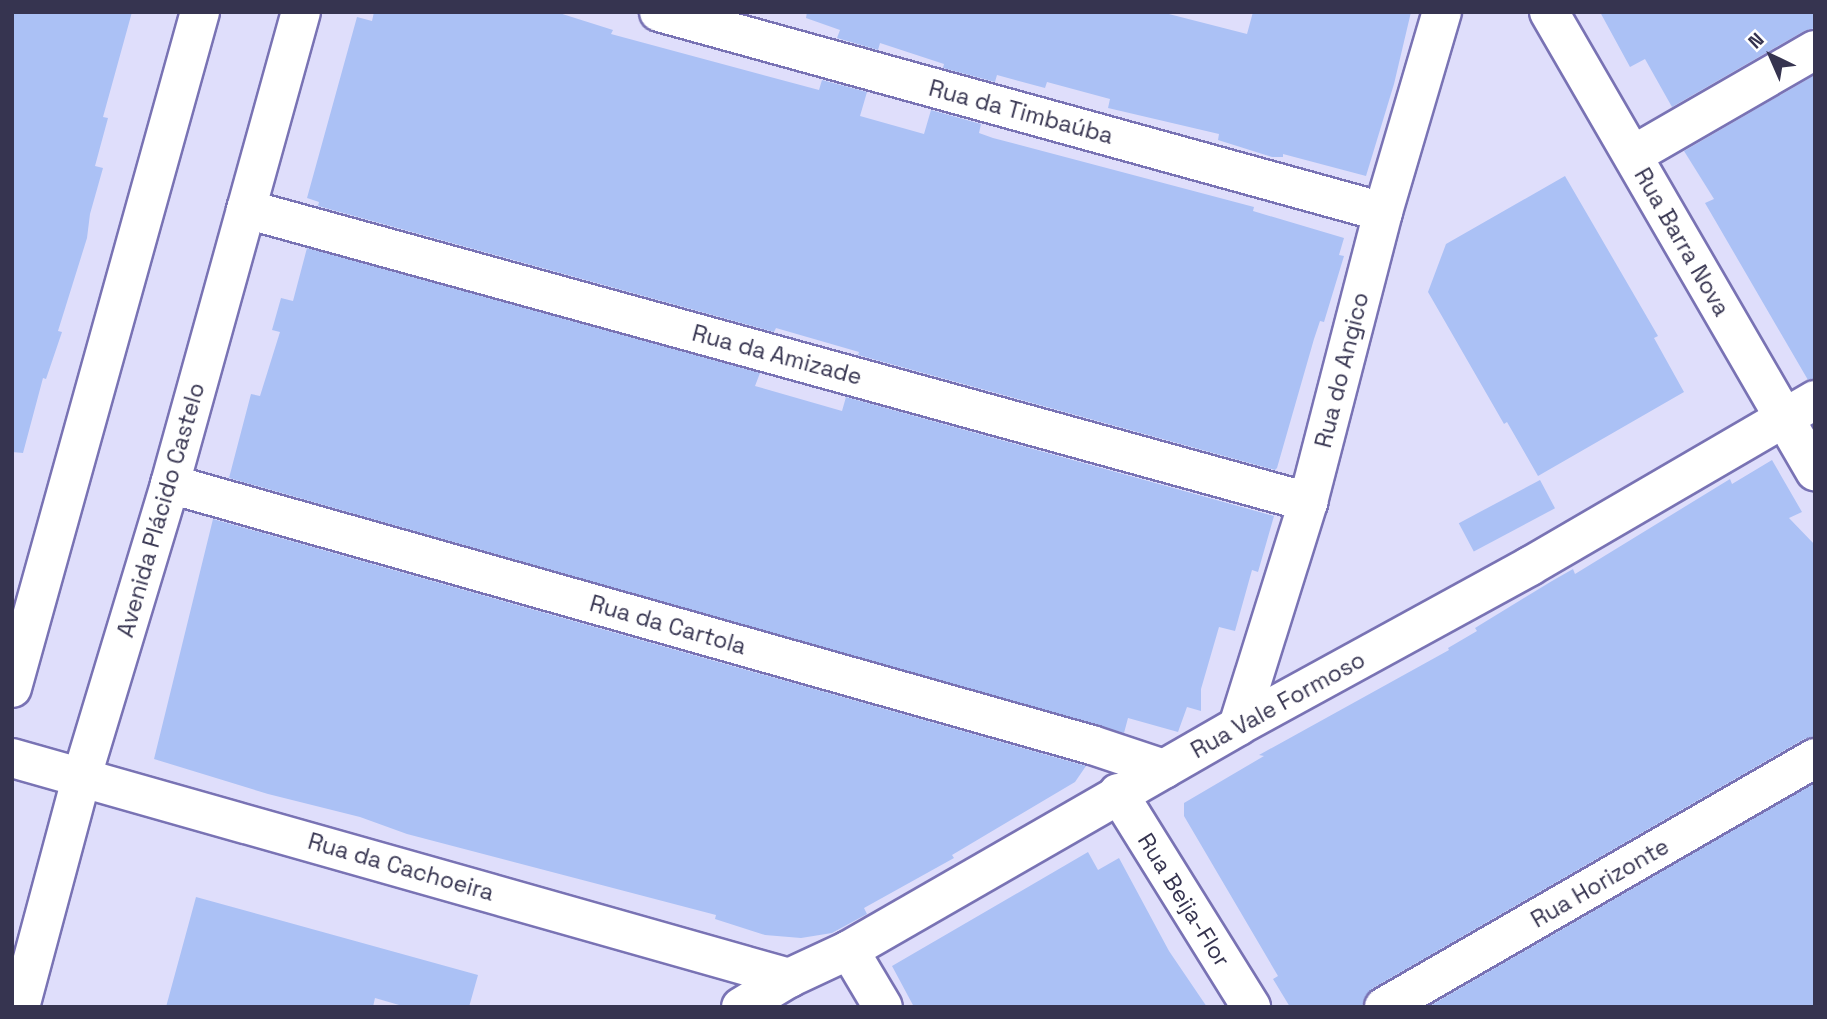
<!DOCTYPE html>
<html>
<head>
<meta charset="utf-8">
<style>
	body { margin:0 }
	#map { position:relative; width:1827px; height:1019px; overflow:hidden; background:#dfdefb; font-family:"Space Grotesk",sans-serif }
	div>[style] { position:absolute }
	.building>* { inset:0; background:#abc1f5; transform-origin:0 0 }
	.roads { filter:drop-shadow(2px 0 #7973b4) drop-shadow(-2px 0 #7973b4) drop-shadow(0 2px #7973b4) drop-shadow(0 -2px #7973b4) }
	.minor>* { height:38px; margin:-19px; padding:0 19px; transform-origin:19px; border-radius:19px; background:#fff }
	.tertiary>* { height:38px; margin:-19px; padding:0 19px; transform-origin:19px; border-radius:19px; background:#fff }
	span { translate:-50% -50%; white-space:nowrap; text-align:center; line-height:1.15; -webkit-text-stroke:7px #fff; paint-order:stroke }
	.street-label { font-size:23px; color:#363450 }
	.frame { position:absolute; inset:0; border:14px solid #363450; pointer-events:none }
	.north { position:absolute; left:1736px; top:21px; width:70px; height:70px; -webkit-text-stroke:5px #fff; paint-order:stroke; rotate:316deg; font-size:19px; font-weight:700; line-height:28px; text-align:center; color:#363450 }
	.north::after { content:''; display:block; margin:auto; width:24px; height:32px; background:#363450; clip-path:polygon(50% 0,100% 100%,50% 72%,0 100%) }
</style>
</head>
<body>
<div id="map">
	<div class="building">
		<div style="clip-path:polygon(12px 12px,132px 12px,103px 117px,108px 118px,95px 166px,103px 168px,90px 214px,87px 238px,58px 331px,62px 332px,46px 379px,43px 378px,23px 453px,12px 452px)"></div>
		<div style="clip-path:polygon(374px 12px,556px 12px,613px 30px,611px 34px,819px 90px,822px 80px,867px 92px,860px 116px,924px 134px,931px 110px,981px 124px,979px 133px,993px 138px,1254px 207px,1253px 211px,1344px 238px,1339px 255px,1344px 256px,1324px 322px,1320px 321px,1314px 339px,1277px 468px,1275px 470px,858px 355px,859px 352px,776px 328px,774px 332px,318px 206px,319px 202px,307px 198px,357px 17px,372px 21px)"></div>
		<div style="clip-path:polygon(807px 12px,1161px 12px,1247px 34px,1253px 12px,1411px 12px,1394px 84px,1366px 176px,1283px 154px,1283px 157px,1272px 157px,1218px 140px,1219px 134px,1108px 108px,1110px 99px,1047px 82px,1045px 88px,997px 75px,995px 82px,943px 68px,944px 64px,880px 43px,878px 50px,837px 38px,840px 30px,806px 18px)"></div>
		<div style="clip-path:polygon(1600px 12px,1815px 12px,1815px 28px,1804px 31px,1672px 107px,1645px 59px,1630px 67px)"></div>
		<div style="clip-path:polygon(1815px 75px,1815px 378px,1808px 380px,1705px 203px,1714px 199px,1684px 151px)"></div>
		<div style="clip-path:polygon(1565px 176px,1658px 336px,1654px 338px,1684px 392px,1538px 476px,1507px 422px,1504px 424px,1428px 292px,1446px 244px)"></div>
		<div style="clip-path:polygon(307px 248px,760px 373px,755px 386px,842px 411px,846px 397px,1274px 516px,1258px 572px,1252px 570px,1235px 631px,1219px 627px,1201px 689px,1201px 711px,1187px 707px,1178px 732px,1128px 718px,1124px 733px,229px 478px,251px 394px,260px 396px,280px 332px,272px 330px,281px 298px,293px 301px)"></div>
		<div style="clip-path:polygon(1772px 460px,1802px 512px,1789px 518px,1815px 545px,1815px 736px,1804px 739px,1373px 988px,1365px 997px,1362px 1007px,1290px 1007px,1273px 979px,1278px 976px,1184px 816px,1184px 803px,1264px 756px,1259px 755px,1449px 650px,1448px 648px,1477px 631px,1475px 628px,1552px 581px,1573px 569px,1575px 574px,1730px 479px,1732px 484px)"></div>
		<div style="left:1540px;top:480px;width:32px;height:92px;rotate:62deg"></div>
		<div style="clip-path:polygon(213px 519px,1086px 766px,1075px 782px,952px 855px,954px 858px,864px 908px,867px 914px,832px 933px,801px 938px,765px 935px,715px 919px,716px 915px,407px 834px,360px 817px,268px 794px,154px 759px)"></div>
		<div style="clip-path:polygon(1815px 783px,1815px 1007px,1428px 1007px)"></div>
		<div style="clip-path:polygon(1088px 852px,1098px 870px,1119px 858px,1169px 951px,1207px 1007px,914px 1007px,892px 966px)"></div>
		<div style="clip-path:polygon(196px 897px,478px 975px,469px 1007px,406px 1007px,375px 998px,373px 1007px,166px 1007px)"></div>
	</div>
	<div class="roads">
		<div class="minor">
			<div style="left:659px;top:12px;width:751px;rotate:15.44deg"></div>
			<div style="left:1549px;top:12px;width:531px;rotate:59.91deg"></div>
			<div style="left:1633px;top:155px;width:210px;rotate:-30deg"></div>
			<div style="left:246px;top:209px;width:1102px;rotate:15.42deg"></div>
			<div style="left:170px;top:484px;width:958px;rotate:15.81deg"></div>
			<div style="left:1092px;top:745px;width:76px;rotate:18.4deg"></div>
			<div style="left:1238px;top:726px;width:235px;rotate:-72.6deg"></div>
			<div style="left:1308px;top:502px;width:300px;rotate:-75.5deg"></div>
			<div style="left:1383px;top:212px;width:209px;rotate:-73.6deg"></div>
			<div style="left:12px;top:758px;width:808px;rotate:15.81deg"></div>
			<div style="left:1118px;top:793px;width:252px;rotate:58.1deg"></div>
			<div style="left:849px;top:950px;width:66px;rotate:59.2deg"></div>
			<div style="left:741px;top:1007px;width:56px;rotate:-31.1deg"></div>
			<div style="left:789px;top:978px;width:66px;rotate:-25deg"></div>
			<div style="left:849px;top:950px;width:449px;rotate:-29.9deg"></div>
			<div style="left:1238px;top:726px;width:333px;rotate:-28.7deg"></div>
			<div style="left:1530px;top:566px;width:330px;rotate:-30.2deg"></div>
			<div style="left:1384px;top:1007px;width:498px;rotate:-30deg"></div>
		</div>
		<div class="tertiary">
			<div style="left:12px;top:688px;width:702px;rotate:-74.46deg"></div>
			<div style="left:20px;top:1007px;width:239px;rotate:-75deg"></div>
			<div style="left:82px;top:776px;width:305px;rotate:-73.2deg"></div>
			<div style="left:170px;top:484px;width:490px;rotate:-74.5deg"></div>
		</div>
	</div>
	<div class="street-label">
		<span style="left:1021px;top:112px;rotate:15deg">Rua da Timbaúba</span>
		<span style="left:1682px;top:242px;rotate:60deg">Rua Barra Nova</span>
		<span style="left:777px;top:355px;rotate:15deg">Rua da Amizade</span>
		<span style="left:1342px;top:370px;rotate:-76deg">Rua do Angico</span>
		<span style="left:161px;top:510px;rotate:-74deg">Avenida Plácido Castelo</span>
		<span style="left:668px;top:625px;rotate:16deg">Rua da Cartola</span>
		<span style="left:1278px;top:705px;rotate:-29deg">Rua Vale Formoso</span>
		<span style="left:401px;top:867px;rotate:16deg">Rua da Cachoeira</span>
		<span style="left:1600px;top:883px;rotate:-30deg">Rua Horizonte</span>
		<span style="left:1184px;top:900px;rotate:58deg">Rua Beija-Flor</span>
	</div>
	<div class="frame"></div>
	<div class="north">N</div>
</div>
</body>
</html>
